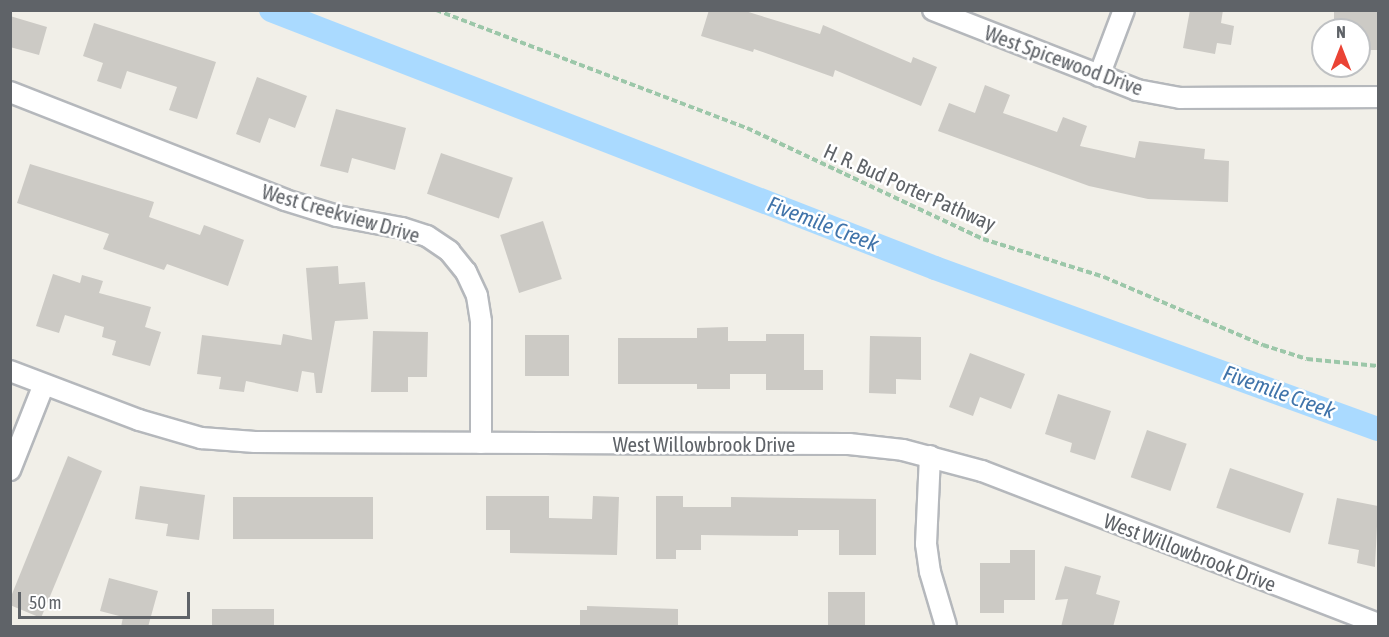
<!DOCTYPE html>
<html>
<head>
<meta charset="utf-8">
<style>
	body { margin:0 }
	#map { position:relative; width:1389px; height:637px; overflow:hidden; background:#f1efe8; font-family:"Asap Condensed",sans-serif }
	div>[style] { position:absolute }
	.canal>* { height:24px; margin:-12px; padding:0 12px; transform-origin:12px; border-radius:12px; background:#aadaff }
	.building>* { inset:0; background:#cccac5; transform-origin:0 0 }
	.path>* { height:4px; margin-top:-2px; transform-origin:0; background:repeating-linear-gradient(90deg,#9cc7a9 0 6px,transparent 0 9px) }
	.roads { filter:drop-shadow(2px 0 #b5b8bc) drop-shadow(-2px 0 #b5b8bc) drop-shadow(0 2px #b5b8bc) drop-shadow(0 -2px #b5b8bc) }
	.street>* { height:20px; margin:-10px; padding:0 10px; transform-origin:10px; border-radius:10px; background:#fff }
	span { translate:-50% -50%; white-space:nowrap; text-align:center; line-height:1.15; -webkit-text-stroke:5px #fff; paint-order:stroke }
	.street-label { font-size:21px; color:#5f6368 }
	.water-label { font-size:22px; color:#4174aa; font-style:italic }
	.frame { position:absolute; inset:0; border:12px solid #5f6368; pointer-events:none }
	.north { position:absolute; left:1311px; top:18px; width:60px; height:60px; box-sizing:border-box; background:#fff; border:2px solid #bfc1c3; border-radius:50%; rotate:0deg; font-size:16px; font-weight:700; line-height:24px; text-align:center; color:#5f6368 }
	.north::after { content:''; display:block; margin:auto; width:21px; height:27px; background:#ea4335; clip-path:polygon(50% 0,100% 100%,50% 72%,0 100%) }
	.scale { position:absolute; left:18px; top:592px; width:172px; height:27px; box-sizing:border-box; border:3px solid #5f6368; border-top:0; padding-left:8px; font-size:18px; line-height:21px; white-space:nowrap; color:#5f6368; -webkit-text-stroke:4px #fff; paint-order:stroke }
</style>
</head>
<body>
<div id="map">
	<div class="canal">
		<div style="left:271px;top:10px;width:712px;rotate:21.23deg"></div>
		<div style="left:935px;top:268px;width:471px;rotate:20deg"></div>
	</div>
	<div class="building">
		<div style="clip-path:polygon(709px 10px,742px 10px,820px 34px,823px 25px,911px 63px,913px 57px,937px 67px,921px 106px,835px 70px,833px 77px,754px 49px,753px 52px,701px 36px)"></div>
		<div style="clip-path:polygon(1190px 10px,1223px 10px,1221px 23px,1234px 26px,1231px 45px,1217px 43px,1215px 54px,1183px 48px)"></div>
		<div style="clip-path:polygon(1334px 10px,1378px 10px,1378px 50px,1359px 50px,1359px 30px,1334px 30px)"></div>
		<div style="clip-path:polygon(10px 16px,47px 27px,39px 55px,10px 47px)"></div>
		<div style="clip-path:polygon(94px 23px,216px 62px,197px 119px,169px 110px,177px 87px,127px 71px,121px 89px,97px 81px,103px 63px,83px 56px)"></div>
		<div style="clip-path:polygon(257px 77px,307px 96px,295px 128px,269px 118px,260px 143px,236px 134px)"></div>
		<div style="clip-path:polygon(985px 85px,1010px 95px,1003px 113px,1057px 132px,1063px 117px,1087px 126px,1080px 146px,1135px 158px,1139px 141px,1205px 149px,1204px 159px,1229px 161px,1228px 202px,1148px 199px,1089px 186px,938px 131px,949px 103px,975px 113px)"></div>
		<div style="clip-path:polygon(336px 109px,406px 128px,395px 170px,352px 158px,348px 173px,320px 166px)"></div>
		<div style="left:441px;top:153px;width:76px;height:43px;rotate:19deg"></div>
		<div style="clip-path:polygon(30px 164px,154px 202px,149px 217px,200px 235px,204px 225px,244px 240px,228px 286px,167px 264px,164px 270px,103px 249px,109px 234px,17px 203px)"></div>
		<div style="left:543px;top:221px;width:61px;height:45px;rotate:72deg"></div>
		<div style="clip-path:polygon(338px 266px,339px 284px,365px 282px,368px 319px,335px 321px,322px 393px,316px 393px,314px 373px,302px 371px,298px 392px,246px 381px,244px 392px,219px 389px,221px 377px,197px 374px,202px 335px,281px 345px,283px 334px,312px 340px,306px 268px)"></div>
		<div style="clip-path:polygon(53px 274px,80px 283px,82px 275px,103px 281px,99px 293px,151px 307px,145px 327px,161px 332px,150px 366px,112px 355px,116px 341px,102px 337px,104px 327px,65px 315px,59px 333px,36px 326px)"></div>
		<div style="clip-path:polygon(728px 327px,728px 341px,766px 341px,766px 334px,804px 334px,804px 370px,823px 370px,823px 390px,766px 390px,766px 374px,730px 374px,730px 389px,697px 389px,697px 384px,618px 384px,618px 338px,697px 338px,697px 328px)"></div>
		<div style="clip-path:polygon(373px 331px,428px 332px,427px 377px,408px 377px,408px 392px,371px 392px)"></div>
		<div style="left:525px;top:335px;width:44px;height:41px"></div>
		<div style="clip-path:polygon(870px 336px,921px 337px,921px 380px,896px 379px,896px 394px,869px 393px)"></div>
		<div style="clip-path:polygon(970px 353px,1025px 374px,1011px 409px,980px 397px,973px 416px,949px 407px)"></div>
		<div style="clip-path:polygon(1058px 394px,1111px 411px,1095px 460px,1070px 452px,1072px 443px,1045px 434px)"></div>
		<div style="left:1147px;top:430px;width:42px;height:50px;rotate:19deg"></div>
		<div style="clip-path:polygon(68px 456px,102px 471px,41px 618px,10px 605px,10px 599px)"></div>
		<div style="left:1230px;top:468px;width:78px;height:42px;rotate:19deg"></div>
		<div style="clip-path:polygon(140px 486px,205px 495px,199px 540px,166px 536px,168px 524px,135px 519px)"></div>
		<div style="clip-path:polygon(486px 496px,549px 496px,549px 518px,592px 519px,593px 496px,619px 497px,617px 555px,510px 553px,510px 530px,486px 530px)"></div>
		<div style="clip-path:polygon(656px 496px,683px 496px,683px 507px,731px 507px,731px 497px,876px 499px,876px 555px,839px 555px,839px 530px,798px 530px,798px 536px,701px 535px,701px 550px,676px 550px,676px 559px,656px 559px)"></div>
		<div style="left:233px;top:497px;width:140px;height:42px"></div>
		<div style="clip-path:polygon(1337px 498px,1378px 506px,1375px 567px,1357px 563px,1359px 550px,1328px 544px)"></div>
		<div style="clip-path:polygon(1010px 550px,1035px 550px,1035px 600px,1004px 600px,1004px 613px,980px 613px,980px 563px,1010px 563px)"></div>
		<div style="clip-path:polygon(1065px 566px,1101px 576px,1096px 594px,1120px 601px,1113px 627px,1061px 627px,1068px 599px,1055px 600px)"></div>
		<div style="clip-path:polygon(109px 578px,158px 591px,148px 627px,121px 627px,123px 617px,100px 611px)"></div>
		<div style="left:828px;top:592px;width:37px;height:35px"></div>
		<div style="clip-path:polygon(587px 606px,678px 609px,678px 627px,580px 627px,580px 610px,587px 610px)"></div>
		<div style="left:212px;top:609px;width:62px;height:18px"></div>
	</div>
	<div class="path">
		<div style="left:436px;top:10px;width:333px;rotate:20.8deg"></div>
		<div style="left:747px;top:128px;width:261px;rotate:25.2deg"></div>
		<div style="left:983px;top:239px;width:127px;rotate:17.4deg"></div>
		<div style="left:1104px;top:277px;width:173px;rotate:23.2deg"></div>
		<div style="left:1263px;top:345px;width:46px;rotate:17.7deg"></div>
		<div style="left:1307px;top:359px;width:71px;rotate:5.6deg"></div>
	</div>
	<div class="roads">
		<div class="street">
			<div style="left:933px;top:10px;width:219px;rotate:21.4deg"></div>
			<div style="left:1137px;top:90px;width:44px;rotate:10.5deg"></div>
			<div style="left:1180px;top:98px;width:198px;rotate:-0.3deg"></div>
			<div style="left:1099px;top:76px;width:71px;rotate:-69.3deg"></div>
			<div style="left:10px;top:92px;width:295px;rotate:21.4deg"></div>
			<div style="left:285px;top:200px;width:54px;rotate:17.1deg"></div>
			<div style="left:337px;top:216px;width:66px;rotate:10.5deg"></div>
			<div style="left:402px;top:228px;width:26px;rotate:18deg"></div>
			<div style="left:427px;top:236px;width:27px;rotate:34deg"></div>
			<div style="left:449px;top:251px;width:27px;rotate:51deg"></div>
			<div style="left:466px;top:272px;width:26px;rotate:65deg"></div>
			<div style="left:477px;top:296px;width:26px;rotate:81deg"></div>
			<div style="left:481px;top:322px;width:121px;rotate:90deg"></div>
			<div style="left:10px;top:371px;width:138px;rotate:20.8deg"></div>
			<div style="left:139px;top:420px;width:65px;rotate:16.2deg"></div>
			<div style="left:201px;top:438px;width:54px;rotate:4.2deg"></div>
			<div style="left:255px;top:442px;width:594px;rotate:0.19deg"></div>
			<div style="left:849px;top:444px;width:54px;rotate:6.3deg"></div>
			<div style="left:903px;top:450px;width:82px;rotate:14.9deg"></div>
			<div style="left:982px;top:471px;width:425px;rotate:21.1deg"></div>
			<div style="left:930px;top:456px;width:88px;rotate:92.6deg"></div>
			<div style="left:926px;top:544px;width:28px;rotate:82deg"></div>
			<div style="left:930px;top:572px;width:56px;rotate:73.5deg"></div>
			<div style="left:10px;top:470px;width:92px;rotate:-68.4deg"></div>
		</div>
	</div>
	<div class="street-label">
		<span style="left:1064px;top:60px;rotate:20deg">West Spicewood Drive</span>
		<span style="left:910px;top:187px;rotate:24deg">H. R. Bud Porter Pathway</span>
		<span style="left:341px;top:213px;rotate:16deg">West Creekview Drive</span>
		<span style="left:704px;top:444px">West Willowbrook Drive</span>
		<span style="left:1190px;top:552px;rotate:21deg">West Willowbrook Drive</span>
	</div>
	<div class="water-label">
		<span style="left:823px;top:224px;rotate:21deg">Fivemile Creek</span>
		<span style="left:1279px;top:392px;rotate:20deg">Fivemile Creek</span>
	</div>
	<div class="frame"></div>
	<div class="north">N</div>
	<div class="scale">50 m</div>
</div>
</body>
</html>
